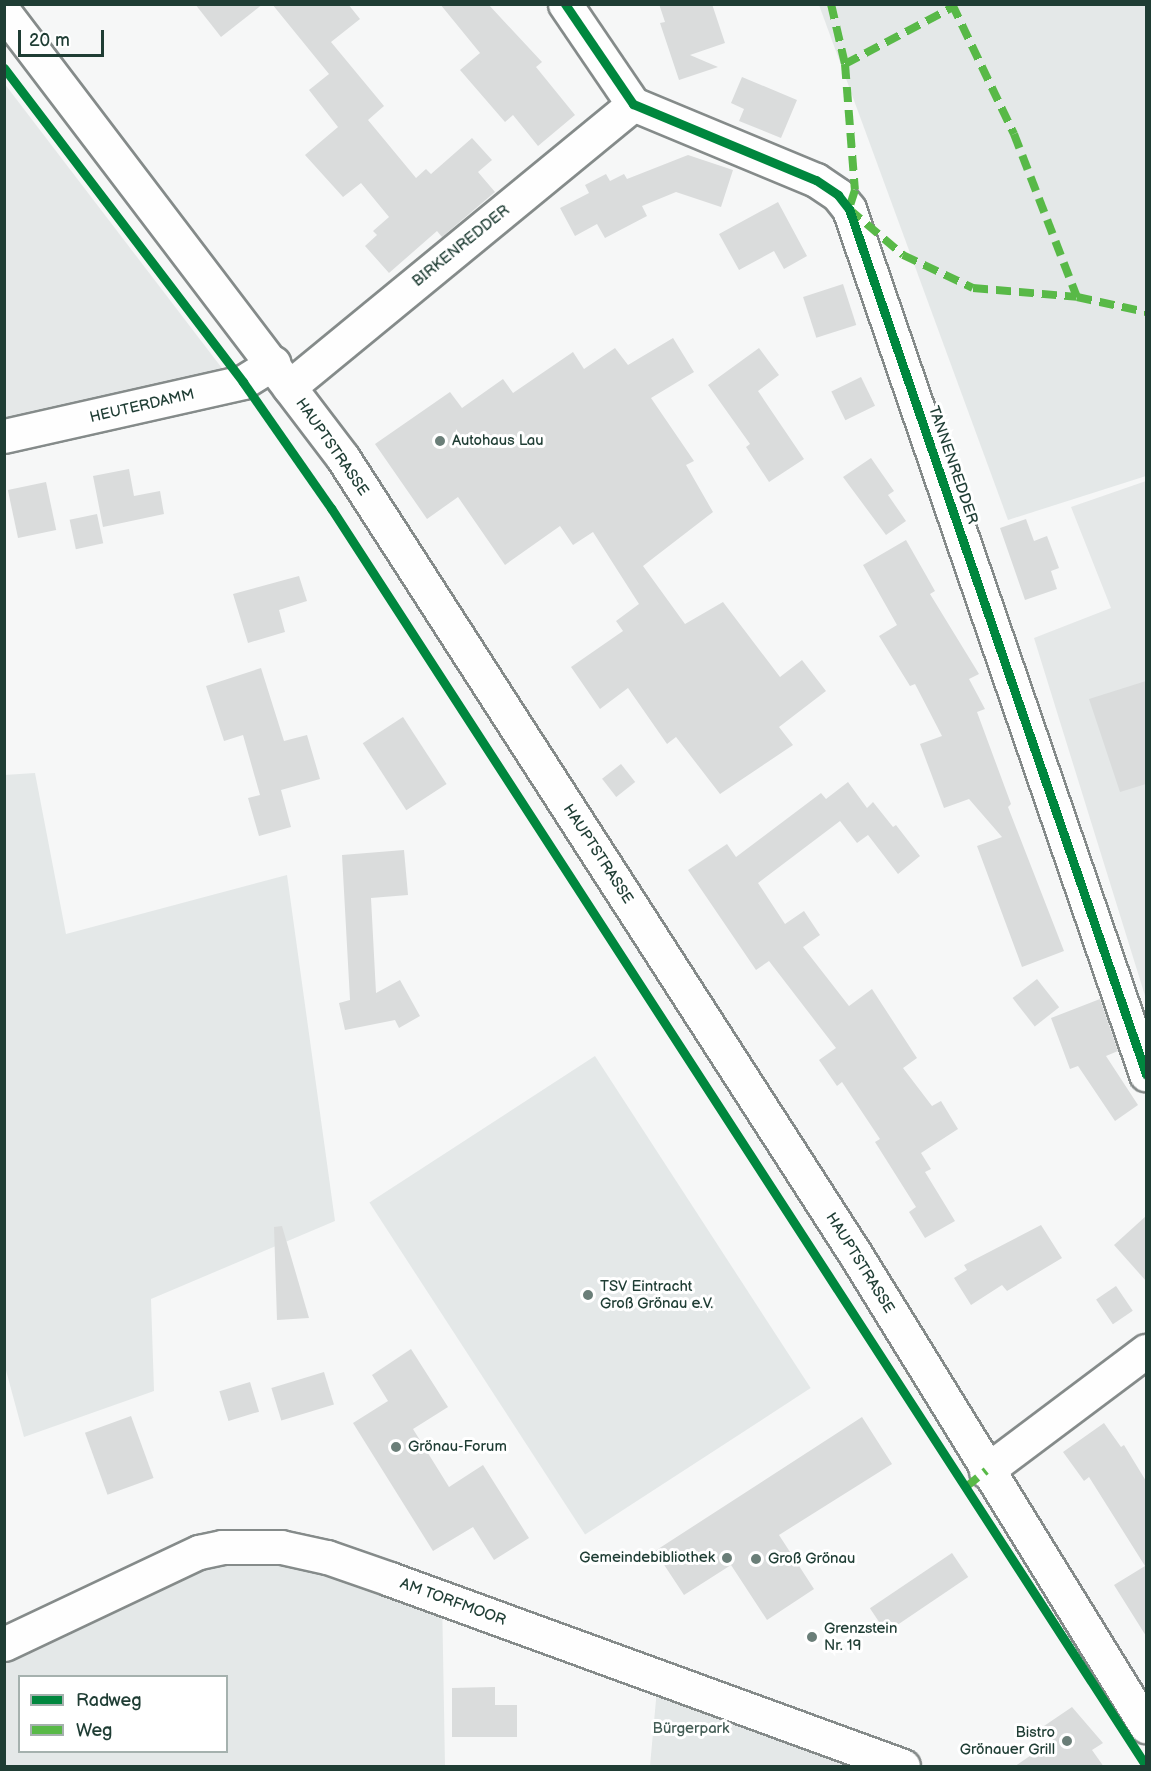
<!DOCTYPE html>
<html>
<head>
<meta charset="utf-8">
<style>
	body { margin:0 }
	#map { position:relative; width:1151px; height:1771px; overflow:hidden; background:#f6f7f7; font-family:"Balsamiq Sans",sans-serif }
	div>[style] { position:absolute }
	.built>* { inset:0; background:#e5e8e8 }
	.green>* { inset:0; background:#e4e8e8; transform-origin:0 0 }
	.building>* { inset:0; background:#dadcdc; transform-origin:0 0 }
	.roads { filter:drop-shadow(2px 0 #858b8a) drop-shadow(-2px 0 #858b8a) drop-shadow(0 2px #858b8a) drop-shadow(0 -2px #858b8a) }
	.street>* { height:33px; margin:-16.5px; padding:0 16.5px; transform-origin:16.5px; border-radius:16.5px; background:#fefefe }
	.secondary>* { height:33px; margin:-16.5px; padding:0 16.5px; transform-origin:16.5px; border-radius:16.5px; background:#fefefe }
	.quiet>* { height:8px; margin-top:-4px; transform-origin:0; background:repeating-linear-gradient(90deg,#58b947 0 15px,transparent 0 23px) }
	.cycleway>* { height:9px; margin:-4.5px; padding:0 4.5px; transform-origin:4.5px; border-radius:4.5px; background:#00873e }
	.dots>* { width:16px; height:16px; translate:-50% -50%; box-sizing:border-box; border:3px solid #fff; border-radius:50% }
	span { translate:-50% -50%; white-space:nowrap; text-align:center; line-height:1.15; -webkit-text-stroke:6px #fff; paint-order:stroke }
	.street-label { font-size:15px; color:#1f3d34 }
	.poi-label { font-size:15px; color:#1f3d34 }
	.left { translate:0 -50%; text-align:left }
	.right { translate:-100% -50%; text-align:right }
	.park-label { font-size:15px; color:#445d55 }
	.frame { position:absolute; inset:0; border:6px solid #1f3d34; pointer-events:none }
	.legend { position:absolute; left:18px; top:1675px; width:210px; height:78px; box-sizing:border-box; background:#fff; border:2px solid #a5b1ae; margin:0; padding:8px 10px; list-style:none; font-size:18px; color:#1f3d34 }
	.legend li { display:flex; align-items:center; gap:12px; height:30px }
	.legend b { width:30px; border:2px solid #a5b1ae }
	.scale { position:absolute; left:18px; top:30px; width:86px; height:27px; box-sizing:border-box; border:3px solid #1f3d34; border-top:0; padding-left:8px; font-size:18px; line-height:21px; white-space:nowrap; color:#1f3d34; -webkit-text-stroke:4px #fff; paint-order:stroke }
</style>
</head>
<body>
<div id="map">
	<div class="built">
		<div style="clip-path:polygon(4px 83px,244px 397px,5px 442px)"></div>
		<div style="clip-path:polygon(1146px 481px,1146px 999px,1034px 638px,1111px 608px,1071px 507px)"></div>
	</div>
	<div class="green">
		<div style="clip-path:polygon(819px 5px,1146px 5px,1146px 476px,1008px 520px)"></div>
		<div style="clip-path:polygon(35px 773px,66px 934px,287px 875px,335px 1221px,151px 1299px,154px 1391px,24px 1437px,4px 1363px,4px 775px)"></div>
		<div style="left:595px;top:1056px;width:396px;height:269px;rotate:57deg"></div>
		<div style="clip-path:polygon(evenodd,238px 1546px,442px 1595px,445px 1766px,5px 1766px,5px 1643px,238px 1546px,20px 1676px,226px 1676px,226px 1752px,20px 1752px,20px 1676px)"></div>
		<div style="clip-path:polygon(658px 1678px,906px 1766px,650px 1766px)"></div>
	</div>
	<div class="building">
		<div style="clip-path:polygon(195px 4px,263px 4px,221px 37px)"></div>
		<div style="clip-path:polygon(272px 4px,348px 4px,360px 19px,331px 42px,384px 106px,368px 120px,416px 178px,426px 169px,431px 174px,472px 138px,492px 160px,478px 172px,495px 192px,442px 237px,437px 231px,389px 273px,365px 246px,377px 235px,373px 231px,389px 217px,361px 183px,343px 197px,305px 155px,338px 127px,309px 90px,329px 74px)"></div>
		<div style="clip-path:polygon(440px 4px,488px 4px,542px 62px,536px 67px,575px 115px,538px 146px,513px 115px,505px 122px,460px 70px,480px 53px)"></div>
		<div style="clip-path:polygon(659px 4px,712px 4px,725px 43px,690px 55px,718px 67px,679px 80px,660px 23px,665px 22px)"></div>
		<div style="clip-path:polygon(742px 77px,797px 100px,781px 138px,739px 121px,744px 109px,731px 103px)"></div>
		<div style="clip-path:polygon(688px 155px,733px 170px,721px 207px,676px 192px,642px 206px,647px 216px,605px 238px,597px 224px,575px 236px,560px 208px,589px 193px,585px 185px,606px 174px,610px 181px,624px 174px,627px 179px)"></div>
		<div style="clip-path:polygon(778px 202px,807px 256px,784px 269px,774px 251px,739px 270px,719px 234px)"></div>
		<div style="left:843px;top:284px;width:43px;height:42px;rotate:72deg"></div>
		<div style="clip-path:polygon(673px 338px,694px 372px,651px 398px,694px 461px,686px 465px,713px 512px,643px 566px,685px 624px,723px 602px,780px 677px,802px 660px,826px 691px,779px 727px,793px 745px,720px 794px,676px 737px,667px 744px,628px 688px,600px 709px,571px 667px,623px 631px,616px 621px,639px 604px,593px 532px,573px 545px,560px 526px,505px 565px,458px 497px,427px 519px,375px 444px,450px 392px,462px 408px,503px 379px,513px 393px,573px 352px,584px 369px,615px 348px,628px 365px)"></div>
		<div style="clip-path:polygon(759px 348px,779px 375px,758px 391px,804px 459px,769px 482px,746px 447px,750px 444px,708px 385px)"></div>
		<div style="left:861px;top:377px;width:32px;height:33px;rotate:64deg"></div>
		<div style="clip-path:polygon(871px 458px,894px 491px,888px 495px,906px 521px,886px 535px,843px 477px)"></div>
		<div style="clip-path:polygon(129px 469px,134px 496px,160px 491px,164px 514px,103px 527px,93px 476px)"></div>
		<div style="left:46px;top:482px;width:49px;height:39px;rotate:78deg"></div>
		<div style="left:97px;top:514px;width:30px;height:28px;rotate:78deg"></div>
		<div style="clip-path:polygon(1026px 519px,1034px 541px,1047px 536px,1059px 568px,1051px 571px,1057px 589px,1025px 600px,1000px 528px)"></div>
		<div style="clip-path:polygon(906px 540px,935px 591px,930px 594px,979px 674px,969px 679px,985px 709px,977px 712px,1011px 804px,1008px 807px,1064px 951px,1022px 967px,977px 846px,1002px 837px,969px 799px,944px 808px,920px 744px,942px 736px,915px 684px,910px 686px,879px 636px,897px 625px,863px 565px)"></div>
		<div style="clip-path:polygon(299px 576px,307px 601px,279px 610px,285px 632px,248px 643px,233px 594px)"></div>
		<div style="clip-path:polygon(261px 668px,284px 741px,307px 735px,320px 779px,281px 790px,291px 827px,259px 836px,248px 798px,260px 795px,243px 735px,224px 741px,206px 686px)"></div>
		<div style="clip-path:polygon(1146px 681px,1146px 784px,1120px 792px,1089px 699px)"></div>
		<div style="left:403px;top:717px;width:80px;height:48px;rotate:57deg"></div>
		<div style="left:621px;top:764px;width:23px;height:24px;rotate:52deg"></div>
		<div style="clip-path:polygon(848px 782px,867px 808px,873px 802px,893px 827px,896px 825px,920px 856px,898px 874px,868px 835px,857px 843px,840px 821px,758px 883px,785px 924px,804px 911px,820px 935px,803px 947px,849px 1006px,872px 989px,917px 1058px,903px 1068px,932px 1106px,941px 1101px,958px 1129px,921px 1153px,931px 1169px,925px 1172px,955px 1221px,925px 1238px,909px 1212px,916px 1207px,875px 1142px,880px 1139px,842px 1082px,837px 1086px,819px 1060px,836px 1048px,769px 961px,756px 970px,688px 870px,727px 844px,736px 857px,821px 793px,826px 799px)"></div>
		<div style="clip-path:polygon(404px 850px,408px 895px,371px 898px,376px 993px,400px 980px,420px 1016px,399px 1028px,395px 1020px,345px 1030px,339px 1003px,350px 1000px,342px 855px)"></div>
		<div style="left:1037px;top:979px;width:36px;height:31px;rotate:52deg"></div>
		<div style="clip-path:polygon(1100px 999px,1118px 1051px,1106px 1056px,1138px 1105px,1115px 1121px,1078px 1066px,1070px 1069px,1051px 1018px)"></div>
		<div style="clip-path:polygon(1146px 1216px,1146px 1281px,1114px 1245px)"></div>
		<div style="clip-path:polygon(1041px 1225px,1062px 1258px,1007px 1291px,1002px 1285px,971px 1305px,954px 1278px,967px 1270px,964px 1265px)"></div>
		<div style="clip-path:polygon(282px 1226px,309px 1318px,277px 1320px,274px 1227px)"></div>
		<div style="left:1116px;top:1286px;width:30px;height:24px;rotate:56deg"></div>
		<div style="clip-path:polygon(411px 1349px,448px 1407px,413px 1429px,449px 1487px,483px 1465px,529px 1538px,494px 1560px,473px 1527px,433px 1551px,353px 1423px,388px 1401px,372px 1375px)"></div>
		<div style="left:324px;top:1372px;width:34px;height:55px;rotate:73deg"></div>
		<div style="left:250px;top:1382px;width:31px;height:32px;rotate:73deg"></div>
		<div style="left:131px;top:1416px;width:66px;height:49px;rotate:70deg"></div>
		<div style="clip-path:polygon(862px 1417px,892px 1464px,779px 1535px,814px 1589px,767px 1620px,731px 1565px,684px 1595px,655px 1551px)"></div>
		<div style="clip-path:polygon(1104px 1423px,1121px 1447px,1124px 1445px,1146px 1481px,1146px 1636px,1114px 1585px,1145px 1566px,1089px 1477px,1084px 1481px,1063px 1452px)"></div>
		<div style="left:952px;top:1553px;width:29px;height:99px;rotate:56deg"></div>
		<div style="clip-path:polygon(495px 1687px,495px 1705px,517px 1705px,517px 1737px,452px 1737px,452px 1688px)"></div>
		<div style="clip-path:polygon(1072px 1707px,1103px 1743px,1092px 1750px,1104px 1767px,1014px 1767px,1053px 1740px,1044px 1726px)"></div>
	</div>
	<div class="roads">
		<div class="street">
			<div style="left:565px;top:4px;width:121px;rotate:55.8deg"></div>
			<div style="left:633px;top:104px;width:198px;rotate:22.6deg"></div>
			<div style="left:816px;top:180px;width:27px;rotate:34deg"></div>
			<div style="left:838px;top:195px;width:18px;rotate:52deg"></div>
			<div style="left:849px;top:209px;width:915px;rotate:71.05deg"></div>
			<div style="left:289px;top:387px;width:445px;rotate:-39.4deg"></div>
			<div style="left:4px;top:436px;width:245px;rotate:-12.7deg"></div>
			<div style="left:243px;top:382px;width:36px;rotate:-32deg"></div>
			<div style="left:986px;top:1471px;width:200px;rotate:-36.9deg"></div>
			<div style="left:4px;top:1644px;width:216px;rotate:-25.3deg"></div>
			<div style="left:199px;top:1552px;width:24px;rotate:-12deg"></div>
			<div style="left:222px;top:1547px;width:59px"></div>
			<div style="left:281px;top:1547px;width:47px;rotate:12.3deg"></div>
			<div style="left:327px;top:1557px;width:67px;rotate:19.2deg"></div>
			<div style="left:390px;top:1579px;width:546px;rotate:20.03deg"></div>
		</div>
		<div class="secondary">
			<div style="left:4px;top:12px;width:560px;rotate:52.76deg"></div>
			<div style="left:343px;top:458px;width:944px;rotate:57.24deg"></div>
			<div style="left:854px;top:1252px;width:557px;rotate:58.37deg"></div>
		</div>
	</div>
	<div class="quiet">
		<div style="left:831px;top:4px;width:62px;rotate:76.9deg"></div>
		<div style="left:845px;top:64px;width:126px;rotate:85.5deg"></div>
		<div style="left:855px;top:190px;width:20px;rotate:108deg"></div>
		<div style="left:849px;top:209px;width:71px;rotate:40.4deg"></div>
		<div style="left:903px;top:255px;width:77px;rotate:25.2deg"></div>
		<div style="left:973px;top:288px;width:104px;rotate:4.9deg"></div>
		<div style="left:1077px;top:297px;width:71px;rotate:12.3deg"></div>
		<div style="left:952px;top:4px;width:144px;rotate:64.5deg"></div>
		<div style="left:1014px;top:134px;width:175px;rotate:68.9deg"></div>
		<div style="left:845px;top:64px;width:120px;rotate:-27.8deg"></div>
		<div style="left:966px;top:1487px;width:26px;rotate:-39deg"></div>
	</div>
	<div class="cycleway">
		<div style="left:565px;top:4px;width:121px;rotate:55.8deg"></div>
		<div style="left:633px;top:104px;width:198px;rotate:22.6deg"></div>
		<div style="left:816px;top:180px;width:27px;rotate:34deg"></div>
		<div style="left:838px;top:195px;width:18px;rotate:52deg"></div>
		<div style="left:849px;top:209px;width:915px;rotate:71.05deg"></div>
		<div style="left:4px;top:68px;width:395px;rotate:52.7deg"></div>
		<div style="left:243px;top:382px;width:154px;rotate:55.1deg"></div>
		<div style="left:331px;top:508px;width:1499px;rotate:57.06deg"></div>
	</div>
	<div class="dots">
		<div style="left:440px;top:441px;background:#6a7e78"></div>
		<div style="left:588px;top:1295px;background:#6a7e78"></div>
		<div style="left:396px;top:1447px;background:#6a7e78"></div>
		<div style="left:727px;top:1558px;background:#6a7e78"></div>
		<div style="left:756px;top:1559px;background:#6a7e78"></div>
		<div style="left:812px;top:1637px;background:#6a7e78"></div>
		<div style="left:1067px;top:1741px;background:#6a7e78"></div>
	</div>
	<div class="street-label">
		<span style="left:461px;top:246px;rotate:-39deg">BIRKENREDDER</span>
		<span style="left:142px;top:406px;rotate:-13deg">HEUTERDAMM</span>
		<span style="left:332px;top:447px;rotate:55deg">HAUPTSTRASSE</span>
		<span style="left:953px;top:465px;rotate:71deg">TANNENREDDER</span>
		<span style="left:598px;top:854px;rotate:57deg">HAUPTSTRASSE</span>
		<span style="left:860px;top:1263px;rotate:58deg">HAUPTSTRASSE</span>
		<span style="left:453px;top:1602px;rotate:20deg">AM TORFMOOR</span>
	</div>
	<div class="poi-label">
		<span class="left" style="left:452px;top:441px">Autohaus Lau</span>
		<span class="left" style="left:600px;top:1295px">TSV Eintracht<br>Groß Grönau e.V.</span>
		<span class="left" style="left:408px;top:1447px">Grönau-Forum</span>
		<span class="right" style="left:715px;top:1558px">Gemeindebibliothek</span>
		<span class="left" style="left:768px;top:1559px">Groß Grönau</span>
		<span class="left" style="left:824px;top:1637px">Grenzstein<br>Nr. 19</span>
		<span class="right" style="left:1055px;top:1741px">Bistro<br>Grönauer Grill</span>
	</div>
	<div class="park-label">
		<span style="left:691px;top:1729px">Bürgerpark</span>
	</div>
	<div class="frame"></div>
	<ul class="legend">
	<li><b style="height:8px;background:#00873e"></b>Radweg</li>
	<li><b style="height:8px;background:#58b947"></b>Weg</li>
	</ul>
	<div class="scale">20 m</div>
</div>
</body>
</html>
